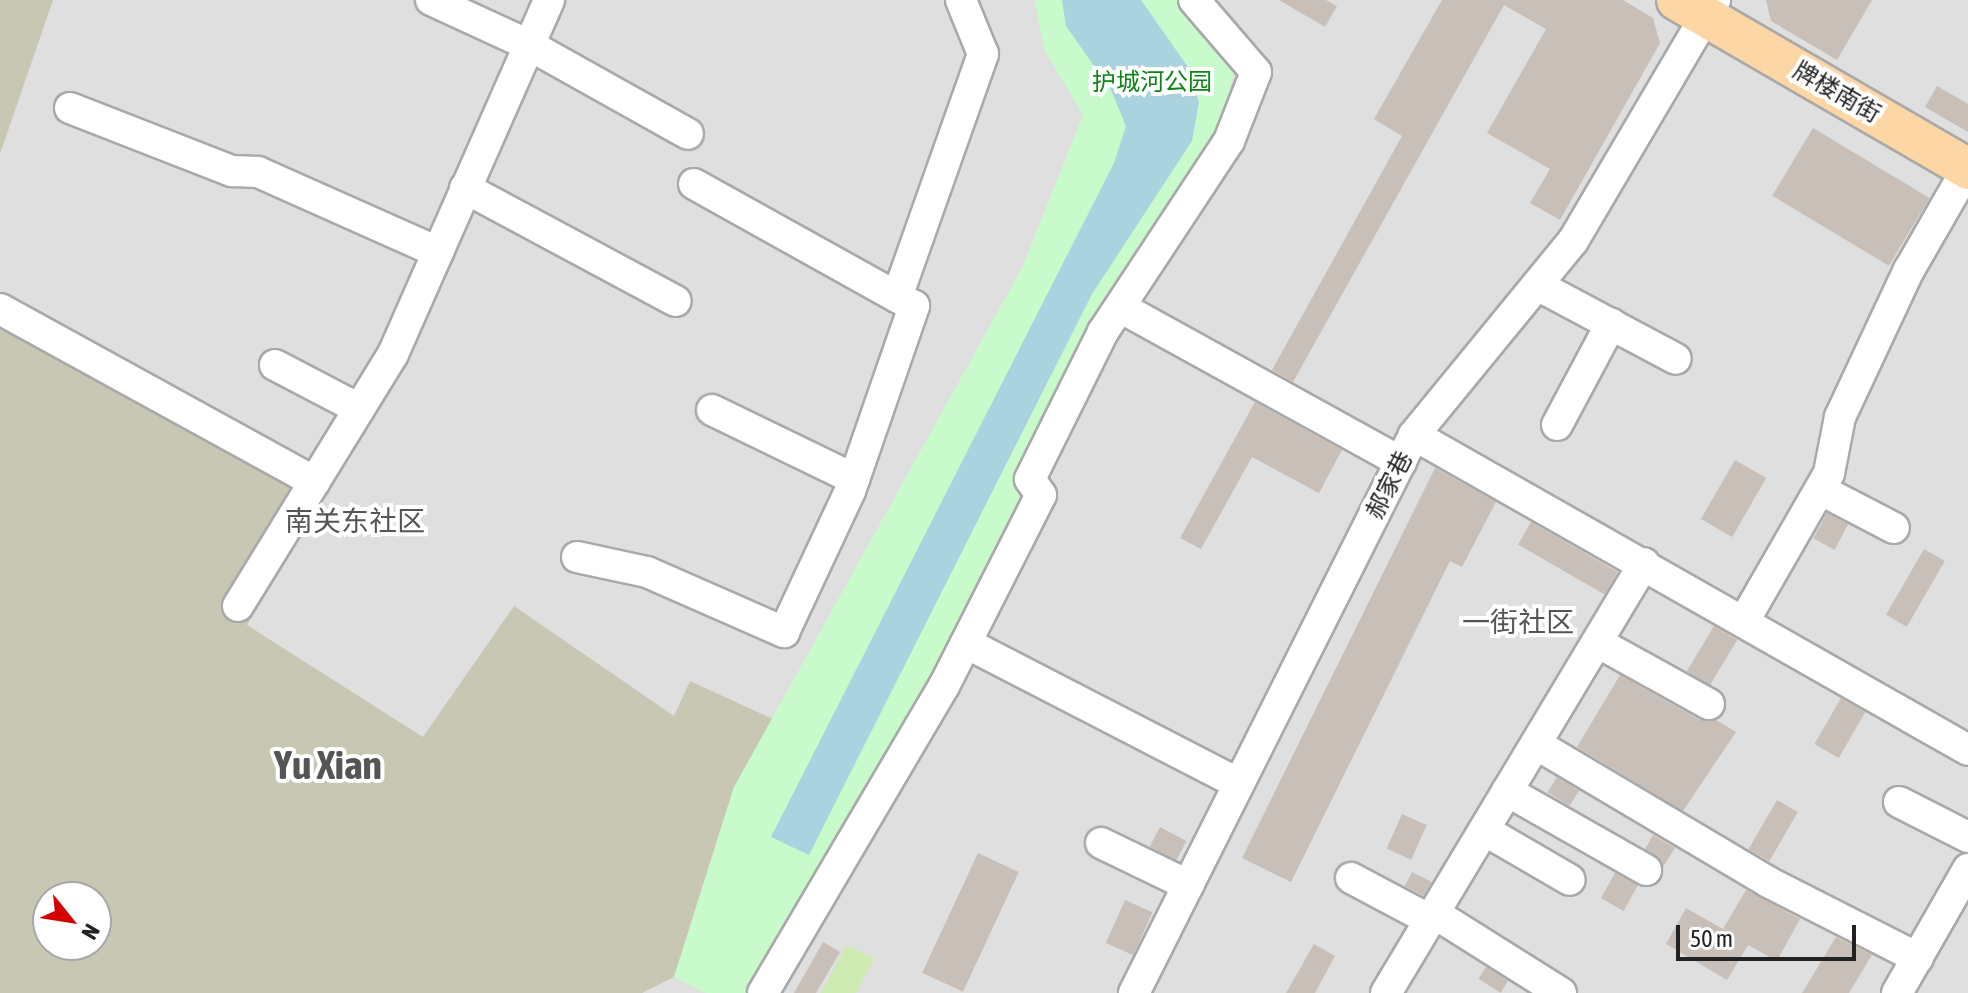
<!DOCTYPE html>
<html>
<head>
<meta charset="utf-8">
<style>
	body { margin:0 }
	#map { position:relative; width:1968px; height:993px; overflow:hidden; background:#f2efe9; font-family:"Asap Condensed","Noto Sans SC",sans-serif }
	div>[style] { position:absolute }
	.residential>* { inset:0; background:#e0dfdf }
	.construction>* { inset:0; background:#c7c7b4 }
	.grass>* { inset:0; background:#cdebb0 }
	.park>* { inset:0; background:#c8facc }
	.water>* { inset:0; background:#aad3df }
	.building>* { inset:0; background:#c7bfb8; transform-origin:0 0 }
	.roads { filter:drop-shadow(2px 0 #a9a9a9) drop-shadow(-2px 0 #a9a9a9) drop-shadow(0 2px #a9a9a9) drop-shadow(0 -2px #a9a9a9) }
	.minor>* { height:30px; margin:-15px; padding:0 15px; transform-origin:15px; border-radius:15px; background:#fff }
	.major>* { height:40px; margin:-20px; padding:0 20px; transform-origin:20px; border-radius:20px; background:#fcd6a4 }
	span { translate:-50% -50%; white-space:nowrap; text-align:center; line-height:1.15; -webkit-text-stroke:8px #fff; paint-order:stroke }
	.park-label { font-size:24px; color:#0c8416 }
	.street-label { font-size:24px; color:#222 }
	.quarter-label { font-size:28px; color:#555 }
	.town-label { font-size:40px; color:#555; font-weight:700 }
	.north { position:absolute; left:32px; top:881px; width:80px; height:80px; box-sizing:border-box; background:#fff; border:2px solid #a7a7a7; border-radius:50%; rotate:120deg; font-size:22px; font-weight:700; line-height:32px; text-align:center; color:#222 }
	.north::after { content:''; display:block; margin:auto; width:28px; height:36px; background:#d40000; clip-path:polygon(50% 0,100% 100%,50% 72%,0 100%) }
	.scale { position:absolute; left:1676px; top:925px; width:180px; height:36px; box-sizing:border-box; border:4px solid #222; border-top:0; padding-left:10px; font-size:24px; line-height:28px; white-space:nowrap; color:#222; -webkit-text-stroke:6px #fff; paint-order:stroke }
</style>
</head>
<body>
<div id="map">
	<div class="residential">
		<div style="clip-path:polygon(evenodd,0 0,1968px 0,1968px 993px,0 993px,0 0,48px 897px,96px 897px,96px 945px,48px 945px,48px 897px)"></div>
	</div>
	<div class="construction">
		<div style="clip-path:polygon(0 0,53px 0,0 154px)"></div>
		<div style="clip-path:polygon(evenodd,0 294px,328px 493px,247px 625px,423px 737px,514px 606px,674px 716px,690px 681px,773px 719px,734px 787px,674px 977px,642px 993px,0 993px,0 294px,48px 897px,96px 897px,96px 945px,48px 945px,48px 897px)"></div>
	</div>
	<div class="grass">
		<div style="clip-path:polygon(847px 945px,874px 959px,856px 993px,821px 993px)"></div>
	</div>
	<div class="park">
		<div style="clip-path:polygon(1034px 0,1184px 0,1235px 67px,1219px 131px,1110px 309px,1018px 494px,1025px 509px,921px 711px,752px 993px,706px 993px,674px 977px,734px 787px,1022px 268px,1083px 115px,1045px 51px)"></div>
	</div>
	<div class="water">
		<div style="clip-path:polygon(1062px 0,1141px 0,1188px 67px,1199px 102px,1192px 141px,1092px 294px,809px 855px,771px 837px,1114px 163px,1126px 126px,1111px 90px,1066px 26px)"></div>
	</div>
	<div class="building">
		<div style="clip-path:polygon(1279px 0,1326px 0,1337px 6px,1325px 27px)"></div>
		<div style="clip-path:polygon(1442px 0,1623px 0,1653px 18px,1660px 43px,1560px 220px,1530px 203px,1550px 169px,1487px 133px,1546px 29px,1504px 5px,1293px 382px,1272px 370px,1402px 136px,1374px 119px)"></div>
		<div style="clip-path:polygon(1766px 0,1872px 0,1837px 60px,1771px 21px)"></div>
		<div style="clip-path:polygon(1937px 86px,1968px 104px,1968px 132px,1925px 107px)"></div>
		<div style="left:1813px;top:128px;width:136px;height:79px;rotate:31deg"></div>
		<div style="clip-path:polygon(1255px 402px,1342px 450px,1319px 493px,1252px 457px,1201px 549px,1180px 538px)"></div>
		<div style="left:1735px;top:460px;width:36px;height:68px;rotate:30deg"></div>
		<div style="clip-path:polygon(1435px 468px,1496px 502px,1462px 567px,1450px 561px,1291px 882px,1242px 858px)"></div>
		<div style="left:1827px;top:513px;width:24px;height:29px;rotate:28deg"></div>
		<div style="left:1531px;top:522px;width:100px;height:26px;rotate:30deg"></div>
		<div style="left:1924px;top:549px;width:24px;height:76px;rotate:30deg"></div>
		<div style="left:1714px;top:626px;width:27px;height:53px;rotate:31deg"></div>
		<div style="clip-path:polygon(1620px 675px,1700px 720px,1716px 720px,1736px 732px,1683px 811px,1577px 747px)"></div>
		<div style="left:1841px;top:698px;width:28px;height:53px;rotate:30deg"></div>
		<div style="left:1557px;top:777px;width:26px;height:18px;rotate:32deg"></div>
		<div style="left:1777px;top:800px;width:24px;height:57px;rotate:30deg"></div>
		<div style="left:1402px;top:814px;width:27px;height:38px;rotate:24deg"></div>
		<div style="left:1160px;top:827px;width:30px;height:22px;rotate:28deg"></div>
		<div style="clip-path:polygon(1653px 835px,1675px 848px,1663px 867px,1645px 849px)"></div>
		<div style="left:978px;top:853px;width:45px;height:132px;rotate:25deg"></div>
		<div style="left:1412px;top:872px;width:22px;height:16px;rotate:27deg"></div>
		<div style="left:1615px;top:873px;width:26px;height:29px;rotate:29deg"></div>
		<div style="clip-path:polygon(1746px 890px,1800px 919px,1777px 961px,1748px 945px,1727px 980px,1666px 944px,1686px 908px,1723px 929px)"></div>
		<div style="left:1125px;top:900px;width:30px;height:47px;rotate:24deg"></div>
		<div style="clip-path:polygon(1836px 937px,1872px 955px,1849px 993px,1802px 993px)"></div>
		<div style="clip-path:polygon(823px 942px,840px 952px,816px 993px,794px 993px)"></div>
		<div style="clip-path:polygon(1314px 944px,1335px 956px,1315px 993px,1286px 993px)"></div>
		<div style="left:1486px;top:967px;width:26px;height:14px;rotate:32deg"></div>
	</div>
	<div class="roads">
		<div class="minor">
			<div style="left:431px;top:0;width:108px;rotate:24.7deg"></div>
			<div style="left:529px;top:45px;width:182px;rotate:29.2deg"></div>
			<div style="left:70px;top:108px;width:174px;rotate:21.3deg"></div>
			<div style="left:232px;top:171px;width:26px;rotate:2deg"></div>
			<div style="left:258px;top:172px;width:197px;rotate:24deg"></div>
			<div style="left:694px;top:184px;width:232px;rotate:29.1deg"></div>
			<div style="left:465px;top:188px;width:239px;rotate:28.2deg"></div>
			<div style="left:1537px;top:285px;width:157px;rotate:28deg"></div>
			<div style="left:1120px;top:307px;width:321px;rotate:28.9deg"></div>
			<div style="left:0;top:309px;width:359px;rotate:28.8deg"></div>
			<div style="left:275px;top:365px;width:95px;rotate:27.6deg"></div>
			<div style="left:712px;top:410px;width:158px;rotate:25.9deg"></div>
			<div style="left:1557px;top:425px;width:115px;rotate:-61.9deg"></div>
			<div style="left:1414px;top:435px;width:637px;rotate:29.62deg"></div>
			<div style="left:1821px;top:490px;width:82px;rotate:27.5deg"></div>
			<div style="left:577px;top:557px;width:72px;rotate:12.1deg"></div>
			<div style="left:647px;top:572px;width:150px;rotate:23.7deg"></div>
			<div style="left:784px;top:632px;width:156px;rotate:-64.9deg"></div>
			<div style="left:850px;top:491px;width:196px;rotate:-70.9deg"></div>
			<div style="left:914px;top:306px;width:19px;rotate:-152deg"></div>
			<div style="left:897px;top:297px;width:258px;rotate:-70.5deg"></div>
			<div style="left:983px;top:54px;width:58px;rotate:-112.2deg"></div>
			<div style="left:238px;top:606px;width:296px;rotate:-58.4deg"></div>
			<div style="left:393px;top:354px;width:387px;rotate:-66.2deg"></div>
			<div style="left:1744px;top:621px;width:171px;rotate:-60.1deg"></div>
			<div style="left:1829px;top:473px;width:57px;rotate:-78.9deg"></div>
			<div style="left:1840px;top:417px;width:162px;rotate:-64.9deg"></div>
			<div style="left:1909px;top:270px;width:116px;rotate:-60.1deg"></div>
			<div style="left:1597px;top:642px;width:128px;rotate:29deg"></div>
			<div style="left:966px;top:643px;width:307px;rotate:27.3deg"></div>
			<div style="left:1536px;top:744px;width:270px;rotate:30.7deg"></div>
			<div style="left:1768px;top:882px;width:168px;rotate:26.9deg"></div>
			<div style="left:1507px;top:791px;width:160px;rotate:29.6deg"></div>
			<div style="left:1899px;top:802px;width:77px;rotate:26.9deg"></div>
			<div style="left:1484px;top:830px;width:99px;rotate:30.2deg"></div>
			<div style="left:1101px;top:843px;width:97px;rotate:25.8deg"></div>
			<div style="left:1351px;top:878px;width:89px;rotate:28deg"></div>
			<div style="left:763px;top:993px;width:356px;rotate:-59.5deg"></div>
			<div style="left:944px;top:686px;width:214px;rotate:-63.1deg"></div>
			<div style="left:1041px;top:495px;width:19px;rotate:-125deg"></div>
			<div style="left:1030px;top:479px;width:164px;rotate:-63.6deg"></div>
			<div style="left:1103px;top:332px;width:229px;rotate:-56.6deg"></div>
			<div style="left:1229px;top:141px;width:74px;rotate:-68.6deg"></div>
			<div style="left:1256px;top:72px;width:95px;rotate:-130.7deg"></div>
			<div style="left:1134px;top:993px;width:624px;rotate:-63.35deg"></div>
			<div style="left:1414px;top:435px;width:251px;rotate:-50.7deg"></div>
			<div style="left:1573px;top:241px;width:280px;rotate:-59.5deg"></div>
			<div style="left:1386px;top:993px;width:93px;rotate:-59deg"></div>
			<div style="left:1561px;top:993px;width:150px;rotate:-147.8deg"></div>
			<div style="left:1434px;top:913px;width:408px;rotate:-59deg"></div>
			<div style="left:1897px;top:993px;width:143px;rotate:-60.2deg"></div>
		</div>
		<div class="major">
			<div style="left:1677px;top:0;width:337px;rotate:30.1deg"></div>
		</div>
	</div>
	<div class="park-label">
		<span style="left:1152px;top:82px">护城河公园</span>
	</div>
	<div class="street-label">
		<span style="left:1837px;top:92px;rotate:30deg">牌楼南街</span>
		<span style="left:1389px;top:485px;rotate:-63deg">郝家巷</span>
	</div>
	<div class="quarter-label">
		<span style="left:355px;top:521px">南关东社区</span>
		<span style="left:1518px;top:622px">一街社区</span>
	</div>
	<div class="town-label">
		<span style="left:328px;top:765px">Yu Xian</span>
	</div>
	<div class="north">N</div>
	<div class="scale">50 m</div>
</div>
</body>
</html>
